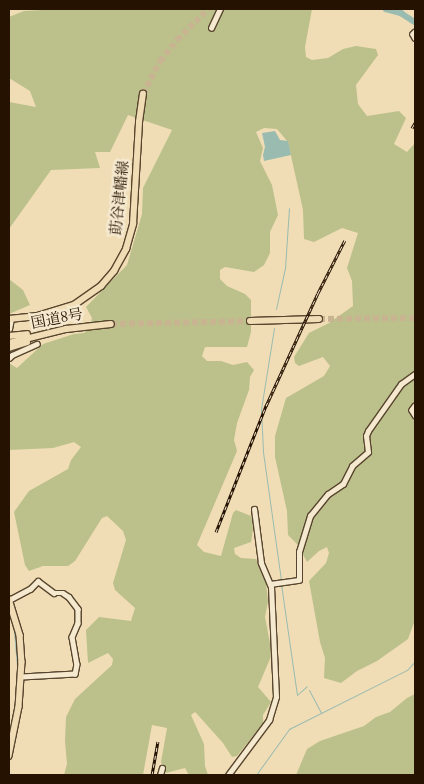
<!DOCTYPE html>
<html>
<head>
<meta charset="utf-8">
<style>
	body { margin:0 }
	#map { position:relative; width:424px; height:784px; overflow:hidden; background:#f0ddb5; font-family:"IM FELL French Canon","Noto Serif JP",serif }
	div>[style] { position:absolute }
	.green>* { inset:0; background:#bcc08b }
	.water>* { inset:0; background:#9abbb0 }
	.stream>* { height:1px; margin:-0.5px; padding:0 0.5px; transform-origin:0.5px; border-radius:0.5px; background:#9abbb0 }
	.river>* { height:5.5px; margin:-2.75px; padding:0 2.75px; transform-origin:2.75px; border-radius:2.75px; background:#9abbb0 }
	.major-tunnel>* { height:5.5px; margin-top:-2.75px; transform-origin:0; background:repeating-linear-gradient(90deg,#c8b491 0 5.5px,transparent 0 8.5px) }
	.highway-tunnel>* { height:6px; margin-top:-3px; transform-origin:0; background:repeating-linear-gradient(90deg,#c8b491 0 6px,transparent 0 9px) }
	.roads { filter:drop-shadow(1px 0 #58452e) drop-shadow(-1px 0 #58452e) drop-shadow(0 1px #58452e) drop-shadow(0 -1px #58452e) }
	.minor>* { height:4.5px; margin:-2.25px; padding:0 2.25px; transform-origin:2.25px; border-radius:2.25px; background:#f5e9cf }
	.major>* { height:5.5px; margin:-2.75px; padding:0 2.75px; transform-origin:2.75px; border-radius:2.75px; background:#f0ddb5 }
	.highway>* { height:6px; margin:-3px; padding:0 3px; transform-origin:3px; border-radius:3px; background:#f0ddb5 }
	.rail>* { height:3px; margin-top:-1.5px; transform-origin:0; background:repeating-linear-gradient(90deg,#f5e9cf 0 4px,#261201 0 8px); box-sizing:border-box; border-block:1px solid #261201 }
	span { translate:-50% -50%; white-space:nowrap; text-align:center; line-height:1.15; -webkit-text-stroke:5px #f5e9cf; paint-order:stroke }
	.street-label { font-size:15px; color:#261201 }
	.frame { position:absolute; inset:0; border:10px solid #261201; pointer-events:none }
</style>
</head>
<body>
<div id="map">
	<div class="green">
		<div style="clip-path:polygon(60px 9px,312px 9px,305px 47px,306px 57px,312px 60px,328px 58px,343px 49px,356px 46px,376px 49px,378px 55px,356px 85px,358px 104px,367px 116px,399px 111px,406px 118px,394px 144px,407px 152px,415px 143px,415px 620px,408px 639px,377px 661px,357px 671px,341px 683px,324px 678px,325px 658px,320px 642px,309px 581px,326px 563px,329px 553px,327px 547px,319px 551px,307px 562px,297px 544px,288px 535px,287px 511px,275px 457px,275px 436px,286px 398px,324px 376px,330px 366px,323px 357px,299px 366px,295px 363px,294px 357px,309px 333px,329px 323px,353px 306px,352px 281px,347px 268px,358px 233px,342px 228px,314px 242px,304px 239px,303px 210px,288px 142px,277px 129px,264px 128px,256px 132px,263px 148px,260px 161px,272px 185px,278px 215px,270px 232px,270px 253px,264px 265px,254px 272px,225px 267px,220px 270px,220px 279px,227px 286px,245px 294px,251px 300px,251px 332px,247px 347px,205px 347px,202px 356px,207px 361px,221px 361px,233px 365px,247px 362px,254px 370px,250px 377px,249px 390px,237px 423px,234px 440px,237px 451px,197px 545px,204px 552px,221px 556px,233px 513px,236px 510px,251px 516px,254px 523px,251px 542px,234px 548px,235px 554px,241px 558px,256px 559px,266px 583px,268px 601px,265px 617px,272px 654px,258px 687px,271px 702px,263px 715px,263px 723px,237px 756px,232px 757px,223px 743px,197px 714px,195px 712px,191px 715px,204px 744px,205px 766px,208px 775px,189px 775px,185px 768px,166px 773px,161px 762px,167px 728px,152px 725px,143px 775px,64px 775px,67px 764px,65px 741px,66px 717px,75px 699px,112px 665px,113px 659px,108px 653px,88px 663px,86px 630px,99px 617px,131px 621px,135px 608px,115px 590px,113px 583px,126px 540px,123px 531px,107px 516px,102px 518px,75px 561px,68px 566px,43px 566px,29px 571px,25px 565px,14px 512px,29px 491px,68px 469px,71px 460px,81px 447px,74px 442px,53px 448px,9px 450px,9px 363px,17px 368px,43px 344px,74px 334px,84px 333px,90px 326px,92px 318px,86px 307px,127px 265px,142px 214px,143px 188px,172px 130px,128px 115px,110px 152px,95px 152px,100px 168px,51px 170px,9px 229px,9px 102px,36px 107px,30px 91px,9px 78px,9px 17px,24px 11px)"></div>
		<div style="clip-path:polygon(9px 279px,23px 290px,30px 305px,9px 314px)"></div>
		<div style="clip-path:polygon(415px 694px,415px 775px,296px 775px,307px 749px,320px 741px,364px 726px,376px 717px,390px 712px,407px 698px)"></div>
	</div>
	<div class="water">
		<div style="clip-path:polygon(275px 131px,280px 140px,288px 141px,291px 155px,264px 161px,263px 155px,265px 147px,262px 133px)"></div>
	</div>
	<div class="stream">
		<div style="left:276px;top:309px;width:42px;rotate:-77.6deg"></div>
		<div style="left:285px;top:268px;width:60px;rotate:-86.2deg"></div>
		<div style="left:274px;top:328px;width:82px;rotate:99.1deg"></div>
		<div style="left:261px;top:409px;width:43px;rotate:87.3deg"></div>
		<div style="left:263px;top:452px;width:129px;rotate:82deg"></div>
		<div style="left:281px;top:584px;width:112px;rotate:81.8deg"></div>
		<div style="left:297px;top:695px;width:13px;rotate:-42deg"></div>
		<div style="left:9px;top:612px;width:20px;rotate:75deg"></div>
		<div style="left:14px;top:631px;width:47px;rotate:85.1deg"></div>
		<div style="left:18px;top:678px;width:51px;rotate:96.7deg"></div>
		<div style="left:309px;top:690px;width:26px;rotate:62deg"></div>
		<div style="left:256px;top:775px;width:57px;rotate:-54.3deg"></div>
		<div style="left:289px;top:729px;width:132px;rotate:-26.6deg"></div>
		<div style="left:407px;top:670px;width:12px;rotate:-48deg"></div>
	</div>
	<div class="river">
		<div style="left:386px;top:9px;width:16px;rotate:15deg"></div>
		<div style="left:401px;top:13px;width:17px;rotate:33deg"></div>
	</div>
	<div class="major-tunnel">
		<div style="left:143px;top:94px;width:37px;rotate:-63deg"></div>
		<div style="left:160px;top:61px;width:27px;rotate:-51deg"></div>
		<div style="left:177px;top:40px;width:44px;rotate:-45deg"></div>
	</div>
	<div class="highway-tunnel">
		<div style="left:319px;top:319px;width:96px;rotate:-0.6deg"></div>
		<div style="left:111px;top:324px;width:139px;rotate:-1.2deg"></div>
	</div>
	<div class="roads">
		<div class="minor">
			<div style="left:211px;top:28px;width:21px;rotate:-65deg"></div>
			<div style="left:415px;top:32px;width:3px;rotate:135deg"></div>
			<div style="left:413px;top:34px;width:4px;rotate:63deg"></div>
			<div style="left:9px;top:329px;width:10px;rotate:-79deg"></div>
			<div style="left:9px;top:358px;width:4px;rotate:-45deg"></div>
			<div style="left:12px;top:355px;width:27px;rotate:-24deg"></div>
			<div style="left:415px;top:406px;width:5px;rotate:127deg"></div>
			<div style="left:412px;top:410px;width:6px;rotate:59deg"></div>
			<div style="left:270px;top:584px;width:29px;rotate:-8deg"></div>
			<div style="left:299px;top:580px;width:28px;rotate:-90deg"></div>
			<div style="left:299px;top:552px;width:38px;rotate:-73deg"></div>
			<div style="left:310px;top:516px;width:28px;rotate:-51deg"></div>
			<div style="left:328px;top:494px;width:18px;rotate:-34deg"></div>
			<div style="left:343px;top:484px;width:20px;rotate:-63deg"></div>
			<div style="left:352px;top:466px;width:21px;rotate:-41deg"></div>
			<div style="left:368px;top:452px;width:16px;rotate:-97deg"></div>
			<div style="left:366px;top:436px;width:5px;rotate:-68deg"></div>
			<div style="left:368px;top:431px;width:57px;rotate:-54.9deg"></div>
			<div style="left:401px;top:384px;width:17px;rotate:-36deg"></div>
			<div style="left:9px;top:600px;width:24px;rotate:-28deg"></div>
			<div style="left:30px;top:589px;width:11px;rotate:-45deg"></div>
			<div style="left:38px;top:581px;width:20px;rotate:37deg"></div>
			<div style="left:54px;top:593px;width:9px"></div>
			<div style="left:63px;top:593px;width:7px;rotate:34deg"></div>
			<div style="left:69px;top:597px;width:15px;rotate:53deg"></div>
			<div style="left:78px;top:609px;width:14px;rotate:90deg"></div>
			<div style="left:78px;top:623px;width:15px;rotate:113deg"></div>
			<div style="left:72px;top:637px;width:27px;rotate:80deg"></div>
			<div style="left:77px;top:664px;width:10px;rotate:101deg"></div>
			<div style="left:75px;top:674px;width:53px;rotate:176.8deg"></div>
			<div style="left:160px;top:775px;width:7px;rotate:-74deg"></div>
			<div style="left:228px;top:775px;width:69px;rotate:-53.3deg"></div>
			<div style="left:269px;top:720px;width:24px;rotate:-73deg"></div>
			<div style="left:276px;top:697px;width:110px;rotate:-92.6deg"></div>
			<div style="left:271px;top:587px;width:26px;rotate:-113deg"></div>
			<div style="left:261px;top:563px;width:54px;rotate:-97.4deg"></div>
		</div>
		<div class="major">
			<div style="left:9px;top:319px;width:29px;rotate:-6deg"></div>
			<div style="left:38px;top:316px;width:38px;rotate:-17deg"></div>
			<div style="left:74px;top:305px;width:33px;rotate:-35deg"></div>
			<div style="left:101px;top:286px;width:20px;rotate:-49deg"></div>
			<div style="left:114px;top:271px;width:25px;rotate:-61deg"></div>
			<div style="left:126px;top:249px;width:26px;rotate:-74deg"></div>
			<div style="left:133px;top:224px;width:102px;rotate:-86.6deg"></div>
			<div style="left:139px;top:122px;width:28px;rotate:-82deg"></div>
			<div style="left:9px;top:599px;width:38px;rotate:73deg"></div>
			<div style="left:20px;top:635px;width:27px;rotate:86deg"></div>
			<div style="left:22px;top:662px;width:45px;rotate:93.8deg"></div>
			<div style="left:19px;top:707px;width:50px;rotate:101.5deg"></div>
		</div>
		<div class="highway">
			<div style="left:250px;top:321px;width:69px;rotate:-1.7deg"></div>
			<div style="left:9px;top:336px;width:18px;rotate:-6deg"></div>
			<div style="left:9px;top:343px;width:59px;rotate:-13.8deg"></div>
			<div style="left:66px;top:329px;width:45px;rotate:-6.3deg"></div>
			<div style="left:9px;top:348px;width:19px;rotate:-18deg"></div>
		</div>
	</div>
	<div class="rail">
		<div style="left:412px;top:128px;width:6px;rotate:-59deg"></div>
		<div style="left:216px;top:532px;width:136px;rotate:-68.4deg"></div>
		<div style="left:266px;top:406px;width:124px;rotate:-65.3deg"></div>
		<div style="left:318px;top:293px;width:59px;rotate:-63deg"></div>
		<div style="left:152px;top:775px;width:34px;rotate:-80deg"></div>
	</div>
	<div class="street-label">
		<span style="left:120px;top:198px;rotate:-84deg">莇谷津幡線</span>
		<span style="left:57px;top:319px;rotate:-11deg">国道8号</span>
	</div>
	<div class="frame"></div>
</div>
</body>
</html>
